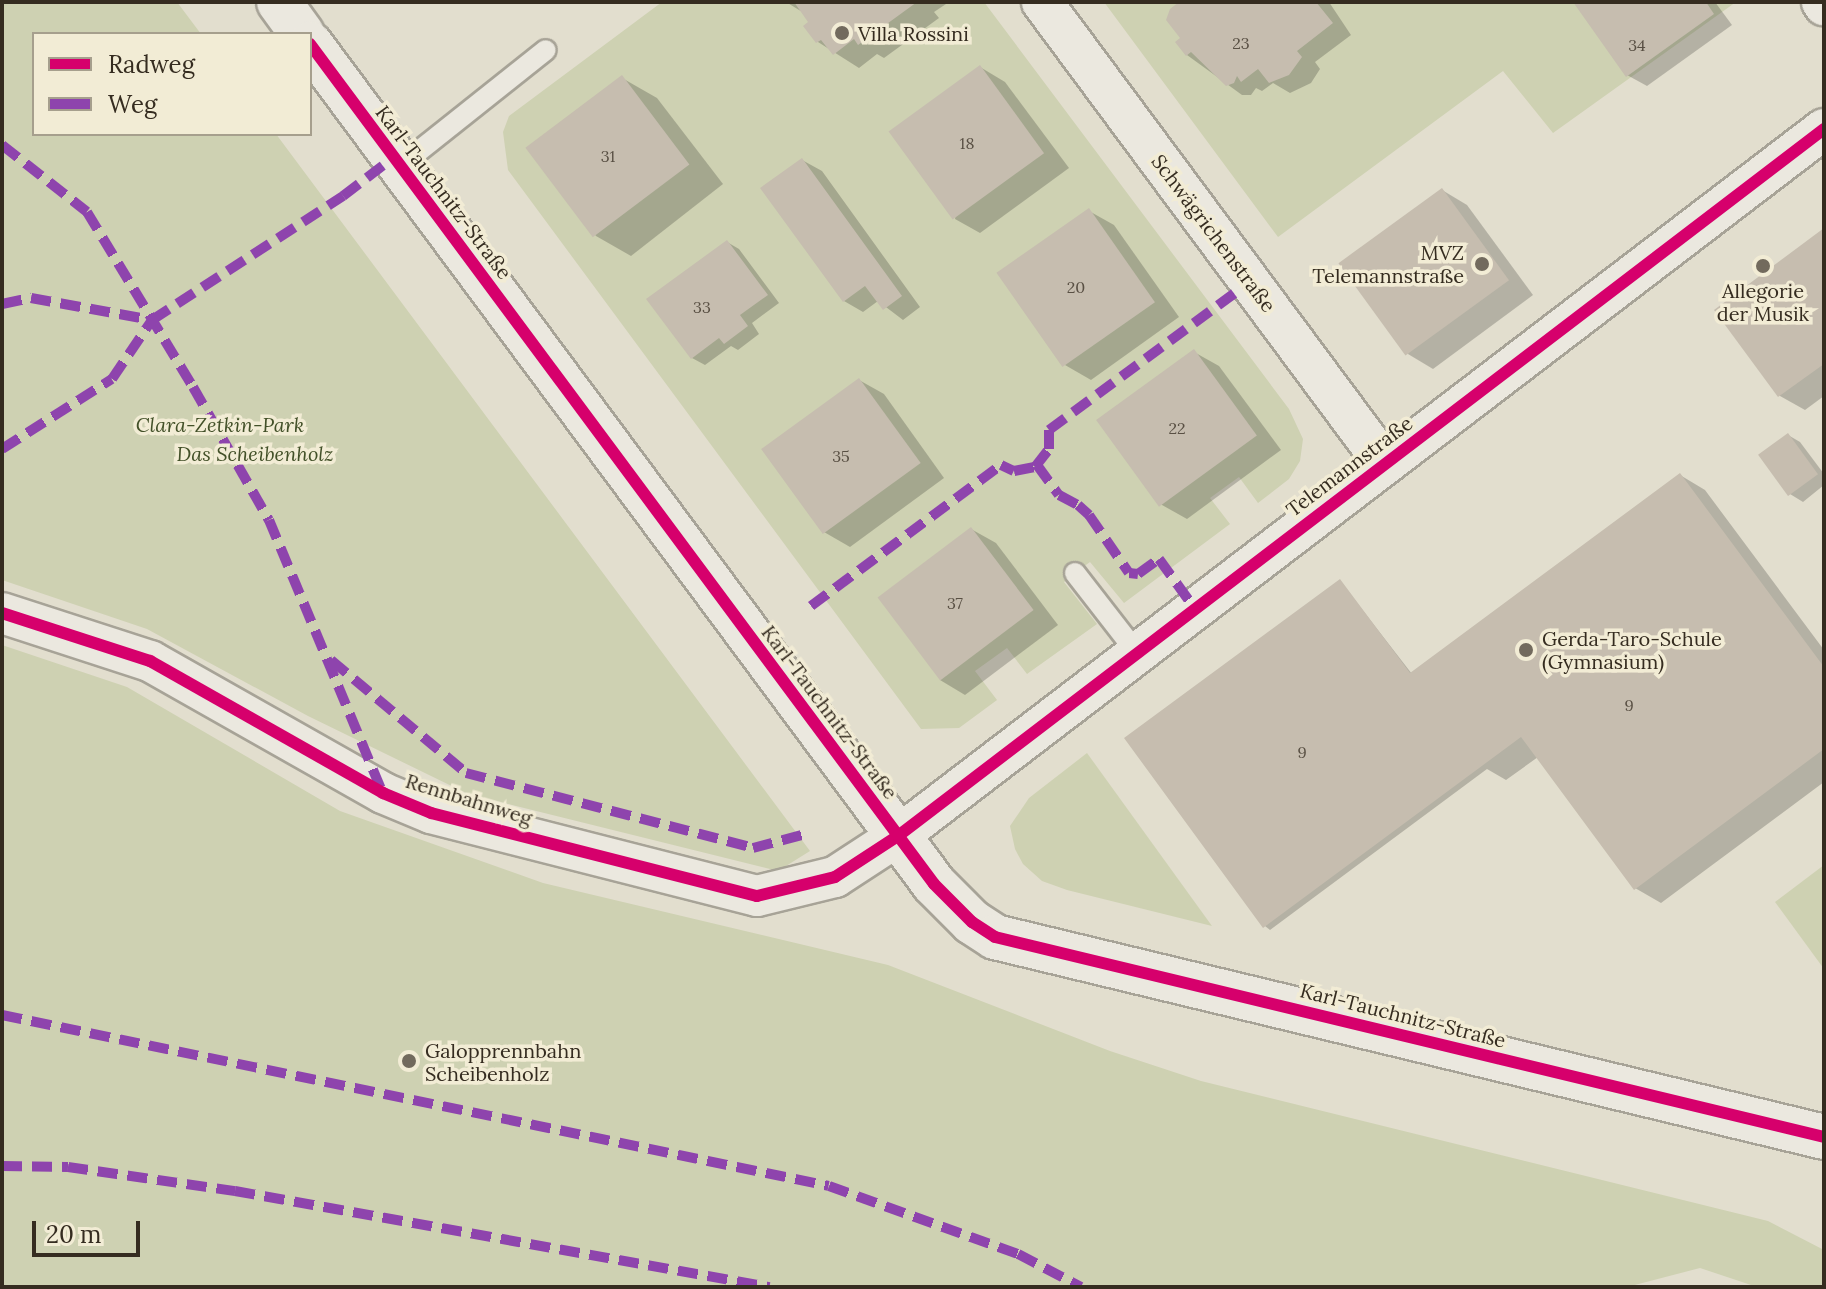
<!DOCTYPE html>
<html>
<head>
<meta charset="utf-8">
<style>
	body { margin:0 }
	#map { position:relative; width:1826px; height:1289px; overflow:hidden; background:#e2dece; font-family:Lora,serif }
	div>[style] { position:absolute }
	.green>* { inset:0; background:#ced1b2 }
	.shadow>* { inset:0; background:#0003 }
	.building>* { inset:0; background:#c6bdaf; transform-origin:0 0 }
	.roads { filter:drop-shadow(2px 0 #a7a397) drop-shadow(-2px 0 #a7a397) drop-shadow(0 2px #a7a397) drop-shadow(0 -2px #a7a397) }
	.service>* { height:20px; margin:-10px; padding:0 10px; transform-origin:10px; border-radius:10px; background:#ebe8df }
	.minor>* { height:40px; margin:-20px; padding:0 20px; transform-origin:20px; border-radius:20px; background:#ebe8df }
	.secondary>* { height:44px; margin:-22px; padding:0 22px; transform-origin:22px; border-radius:22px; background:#ebe8df }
	.quiet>* { height:10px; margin-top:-5px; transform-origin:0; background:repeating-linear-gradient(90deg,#8e44ad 0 20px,transparent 0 30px) }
	.cycleway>* { height:12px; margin:-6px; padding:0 6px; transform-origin:6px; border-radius:6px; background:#d6006c }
	.dots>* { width:22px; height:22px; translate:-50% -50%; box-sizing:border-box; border:4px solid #f2ecd5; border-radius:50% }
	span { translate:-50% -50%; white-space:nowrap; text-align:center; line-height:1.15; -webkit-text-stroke:7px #f2ecd5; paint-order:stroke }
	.number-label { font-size:16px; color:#595044 }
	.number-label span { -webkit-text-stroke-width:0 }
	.poi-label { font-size:20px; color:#352c20 }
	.left { translate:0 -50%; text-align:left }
	.right { translate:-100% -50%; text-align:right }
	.street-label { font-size:20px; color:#352c20 }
	.park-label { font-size:20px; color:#425028; font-style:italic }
	.frame { position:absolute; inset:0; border:4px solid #352c20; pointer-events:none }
	.legend { position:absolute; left:32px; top:32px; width:280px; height:104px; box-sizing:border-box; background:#f2ecd5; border:2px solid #a69f8d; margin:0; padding:10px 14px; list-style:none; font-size:24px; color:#352c20 }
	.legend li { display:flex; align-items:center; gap:16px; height:40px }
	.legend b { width:40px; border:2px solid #a69f8d }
	.scale { position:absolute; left:32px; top:1221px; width:108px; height:36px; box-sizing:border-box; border:4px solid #352c20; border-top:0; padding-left:10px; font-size:24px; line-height:28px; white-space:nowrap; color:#352c20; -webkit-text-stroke:6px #f2ecd5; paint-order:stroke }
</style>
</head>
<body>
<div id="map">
	<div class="green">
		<div style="clip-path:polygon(2px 2px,177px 2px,201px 34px,34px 34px,34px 134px,276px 134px,810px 851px,778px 871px,468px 794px,308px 716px,147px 629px,2px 580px)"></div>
		<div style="clip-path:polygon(662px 2px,984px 2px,1289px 409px,1303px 439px,1300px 461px,1289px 479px,1258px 503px,1239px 477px,1210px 498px,1230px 524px,1124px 603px,1090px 562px,1075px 573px,1064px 582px,1097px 624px,1027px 674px,1007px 648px,975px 671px,997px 700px,959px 728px,921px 729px,508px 170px,503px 132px,509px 116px)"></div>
		<div style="clip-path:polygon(1104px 2px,1736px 2px,1553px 133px,1503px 71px,1278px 237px)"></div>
		<div style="clip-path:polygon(2px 645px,127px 687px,340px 811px,543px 883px,888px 965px,1110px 1051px,1201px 1081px,1768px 1221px,1824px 1250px,1824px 1287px,1757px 1287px,1700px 1268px,1627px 1287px,2px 1287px)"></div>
		<div style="clip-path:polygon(1087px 753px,1212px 926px,1067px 890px,1042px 881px,1023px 864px,1015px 849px,1010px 826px,1029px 798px)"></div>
		<div style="clip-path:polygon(1824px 865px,1824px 969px,1775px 902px)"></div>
	</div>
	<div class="shadow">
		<div style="clip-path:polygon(786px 2px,949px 2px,934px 12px,939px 18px,884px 58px,877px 54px,859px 68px,818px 42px,804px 13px)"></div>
		<div style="clip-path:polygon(1201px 2px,1329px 2px,1351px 35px,1315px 62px,1320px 69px,1311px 83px,1290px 93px,1273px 83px,1262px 91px,1256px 88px,1251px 95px,1242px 95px,1187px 55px)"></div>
		<div style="clip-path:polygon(1575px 2px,1715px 2px,1732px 25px,1647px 86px,1627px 75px)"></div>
		<div style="clip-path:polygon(980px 67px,1005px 82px,1069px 168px,980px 233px,955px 219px)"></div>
		<div style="clip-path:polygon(622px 78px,657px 98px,723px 184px,631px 256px,596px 236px,529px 149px)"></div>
		<div style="clip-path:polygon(802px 160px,822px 171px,920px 307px,903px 320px,878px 301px,863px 312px,844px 301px)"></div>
		<div style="clip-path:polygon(1442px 190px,1467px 205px,1533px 295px,1433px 369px,1408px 354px)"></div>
		<div style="clip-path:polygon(1089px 211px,1114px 225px,1179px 317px,1091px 380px,1065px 365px)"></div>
		<div style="clip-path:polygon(1824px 231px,1824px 396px,1805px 410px,1780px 396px,1716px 310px)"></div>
		<div style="clip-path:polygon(727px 242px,739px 249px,779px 303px,752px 323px,759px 334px,738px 350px,731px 346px,705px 365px,692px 358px)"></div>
		<div style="clip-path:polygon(1194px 352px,1219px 366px,1281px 450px,1187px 519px,1162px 505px,1100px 422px)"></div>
		<div style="clip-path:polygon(859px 380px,884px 394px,944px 478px,850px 547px,824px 532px)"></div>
		<div style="clip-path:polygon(1788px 435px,1800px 442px,1824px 474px,1824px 485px,1803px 502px,1790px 494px)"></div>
		<div style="clip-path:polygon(1680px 475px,1705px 490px,1824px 650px,1824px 782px,1661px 903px,1635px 888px,1538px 757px,1506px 780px,1487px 769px,1270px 930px,1265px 926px,1340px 581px,1412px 674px)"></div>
		<div style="clip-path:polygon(971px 529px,996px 543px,1058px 625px,965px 695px,940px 680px)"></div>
	</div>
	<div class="building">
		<div style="clip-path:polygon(794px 2px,917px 2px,858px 45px,854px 39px,833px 55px,821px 40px,816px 43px,803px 26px,808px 22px)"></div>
		<div style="clip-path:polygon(1179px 2px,1316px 2px,1333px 23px,1297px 51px,1302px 57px,1289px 75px,1269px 83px,1258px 69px,1241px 82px,1237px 76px,1234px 83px,1226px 86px,1191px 52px,1186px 56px,1175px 42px,1180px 38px,1166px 20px,1170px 9px)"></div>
		<div style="clip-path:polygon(1573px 2px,1706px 2px,1714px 14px,1626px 77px)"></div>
		<div style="left:980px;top:65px;width:109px;height:113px;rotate:54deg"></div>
		<div style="left:622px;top:75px;width:112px;height:121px;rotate:53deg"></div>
		<div style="clip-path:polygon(802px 158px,902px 296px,883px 310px,865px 286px,843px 302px,760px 188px)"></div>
		<div style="left:1442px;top:188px;width:114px;height:128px;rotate:54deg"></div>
		<div style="left:1089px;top:208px;width:115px;height:113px;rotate:55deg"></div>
		<div style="clip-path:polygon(1824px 228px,1824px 364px,1778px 397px,1714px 310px)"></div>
		<div style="clip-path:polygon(727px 240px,768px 295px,740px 315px,748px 326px,724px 344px,719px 338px,691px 359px,646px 299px)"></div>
		<div style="left:1194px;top:349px;width:107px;height:121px;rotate:54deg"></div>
		<div style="left:859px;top:378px;width:105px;height:121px;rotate:54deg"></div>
		<div style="left:1788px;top:433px;width:51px;height:37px;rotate:54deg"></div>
		<div style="clip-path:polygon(1680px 473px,1824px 667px,1824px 749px,1634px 890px,1521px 737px,1263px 928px,1124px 738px,1340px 579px,1410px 673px)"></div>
		<div style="left:971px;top:527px;width:104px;height:117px;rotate:53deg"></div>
	</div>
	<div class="roads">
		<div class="service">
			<div style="left:400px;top:166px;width:186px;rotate:-38.5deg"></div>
			<div style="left:1075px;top:573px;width:101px;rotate:52.2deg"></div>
		</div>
		<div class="minor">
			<div style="left:1042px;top:2px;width:575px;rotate:53.41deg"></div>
			<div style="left:1822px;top:2px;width:4px;rotate:56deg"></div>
			<div style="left:2px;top:613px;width:156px;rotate:18deg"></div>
			<div style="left:150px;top:661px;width:268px;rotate:29.5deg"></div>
			<div style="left:383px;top:793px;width:52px;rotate:22.6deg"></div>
			<div style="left:431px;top:813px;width:336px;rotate:14.3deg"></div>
			<div style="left:757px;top:896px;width:80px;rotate:-13.7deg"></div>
			<div style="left:835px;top:877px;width:75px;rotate:-33.1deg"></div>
			<div style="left:898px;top:836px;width:1165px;rotate:-37.36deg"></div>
		</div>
		<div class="secondary">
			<div style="left:279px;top:2px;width:39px;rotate:54deg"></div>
			<div style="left:310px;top:44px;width:1046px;rotate:53.39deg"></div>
			<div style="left:934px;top:884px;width:54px;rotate:45deg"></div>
			<div style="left:972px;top:922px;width:27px;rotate:33deg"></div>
			<div style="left:995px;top:937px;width:853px;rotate:13.56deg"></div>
		</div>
	</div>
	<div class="quiet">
		<div style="left:2px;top:145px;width:108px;rotate:38.2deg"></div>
		<div style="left:87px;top:212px;width:205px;rotate:58.8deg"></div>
		<div style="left:193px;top:387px;width:153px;rotate:60.3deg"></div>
		<div style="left:269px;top:520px;width:294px;rotate:67.4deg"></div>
		<div style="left:2px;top:304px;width:30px;rotate:-12deg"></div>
		<div style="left:31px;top:298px;width:123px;rotate:10.3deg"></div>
		<div style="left:2px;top:449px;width:130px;rotate:-32.5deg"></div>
		<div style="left:112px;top:379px;width:71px;rotate:-55.9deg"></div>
		<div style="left:152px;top:320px;width:228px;rotate:-33deg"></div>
		<div style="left:343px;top:196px;width:64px;rotate:-37.4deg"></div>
		<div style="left:1037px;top:465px;width:37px;rotate:54deg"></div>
		<div style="left:1059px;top:495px;width:21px;rotate:28deg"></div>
		<div style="left:1078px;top:505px;width:15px;rotate:42deg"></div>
		<div style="left:1089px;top:515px;width:70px;rotate:55.4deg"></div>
		<div style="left:1129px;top:573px;width:9px;rotate:6deg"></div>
		<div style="left:1138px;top:574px;width:26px;rotate:-36deg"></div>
		<div style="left:1159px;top:559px;width:62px;rotate:54.2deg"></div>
		<div style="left:811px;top:606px;width:237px;rotate:-36.6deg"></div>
		<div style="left:1001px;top:465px;width:14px;rotate:25deg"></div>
		<div style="left:1014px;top:471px;width:21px;rotate:-11deg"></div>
		<div style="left:1035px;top:467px;width:23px;rotate:-52deg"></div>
		<div style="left:1049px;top:449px;width:19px;rotate:-90deg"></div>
		<div style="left:1049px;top:430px;width:250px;rotate:-36.4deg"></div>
		<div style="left:331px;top:660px;width:176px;rotate:39.9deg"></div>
		<div style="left:466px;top:773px;width:297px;rotate:14.6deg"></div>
		<div style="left:753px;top:848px;width:51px;rotate:-14.9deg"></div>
		<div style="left:2px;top:1015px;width:844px;rotate:11.68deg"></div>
		<div style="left:829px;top:1186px;width:201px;rotate:19.8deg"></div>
		<div style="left:1018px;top:1254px;width:71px;rotate:27.6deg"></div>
		<div style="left:2px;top:1166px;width:66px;rotate:0.9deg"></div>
		<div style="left:68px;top:1167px;width:169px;rotate:8.2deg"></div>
		<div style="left:235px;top:1191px;width:543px;rotate:10.19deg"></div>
	</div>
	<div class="cycleway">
		<div style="left:310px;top:44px;width:1046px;rotate:53.39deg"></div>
		<div style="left:934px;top:884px;width:54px;rotate:45deg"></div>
		<div style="left:972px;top:922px;width:27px;rotate:33deg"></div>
		<div style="left:995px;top:937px;width:853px;rotate:13.56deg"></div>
		<div style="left:2px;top:613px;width:156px;rotate:18deg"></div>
		<div style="left:150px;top:661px;width:268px;rotate:29.5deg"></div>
		<div style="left:383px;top:793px;width:52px;rotate:22.6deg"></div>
		<div style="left:431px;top:813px;width:336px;rotate:14.3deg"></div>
		<div style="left:757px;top:896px;width:80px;rotate:-13.7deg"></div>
		<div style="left:835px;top:877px;width:75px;rotate:-33.1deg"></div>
		<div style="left:898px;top:836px;width:1165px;rotate:-37.36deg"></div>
	</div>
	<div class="dots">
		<div style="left:842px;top:33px;background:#726a5d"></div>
		<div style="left:1482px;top:264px;background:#726a5d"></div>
		<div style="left:1763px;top:266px;background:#726a5d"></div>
		<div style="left:1526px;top:650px;background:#726a5d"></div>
		<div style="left:409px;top:1061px;background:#726a5d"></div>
	</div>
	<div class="number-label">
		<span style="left:1241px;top:43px">23</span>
		<span style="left:1637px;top:45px">34</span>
		<span style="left:967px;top:143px">18</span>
		<span style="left:608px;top:156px">31</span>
		<span style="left:1076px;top:287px">20</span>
		<span style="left:702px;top:307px">33</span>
		<span style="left:1177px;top:428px">22</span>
		<span style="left:841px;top:456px">35</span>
		<span style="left:955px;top:603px">37</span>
		<span style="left:1629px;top:705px">9</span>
		<span style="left:1302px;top:752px">9</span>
	</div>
	<div class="poi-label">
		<span class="left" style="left:858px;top:33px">Villa Rossini</span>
		<span class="right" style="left:1464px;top:264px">MVZ<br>Telemannstraße</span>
		<span style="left:1763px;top:302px">Allegorie<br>der Musik</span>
		<span class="left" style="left:1542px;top:650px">Gerda-Taro-Schule<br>(Gymnasium)</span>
		<span class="left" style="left:425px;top:1062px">Galopprennbahn<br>Scheibenholz</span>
	</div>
	<div class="street-label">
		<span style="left:444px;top:192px;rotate:53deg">Karl-Tauchnitz-Straße</span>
		<span style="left:1214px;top:233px;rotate:53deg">Schwägrichenstraße</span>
		<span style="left:1349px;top:466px;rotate:-37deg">Telemannstraße</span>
		<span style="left:830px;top:712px;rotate:53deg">Karl-Tauchnitz-Straße</span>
		<span style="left:469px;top:799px;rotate:17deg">Rennbahnweg</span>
		<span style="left:1403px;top:1015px;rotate:14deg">Karl-Tauchnitz-Straße</span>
	</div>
	<div class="park-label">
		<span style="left:220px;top:424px">Clara-Zetkin-Park</span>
		<span style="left:255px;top:453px">Das Scheibenholz</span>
	</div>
	<div class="frame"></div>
	<ul class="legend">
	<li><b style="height:10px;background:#d6006c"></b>Radweg</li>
	<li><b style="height:10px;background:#8e44ad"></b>Weg</li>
	</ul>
	<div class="scale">20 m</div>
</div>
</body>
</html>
